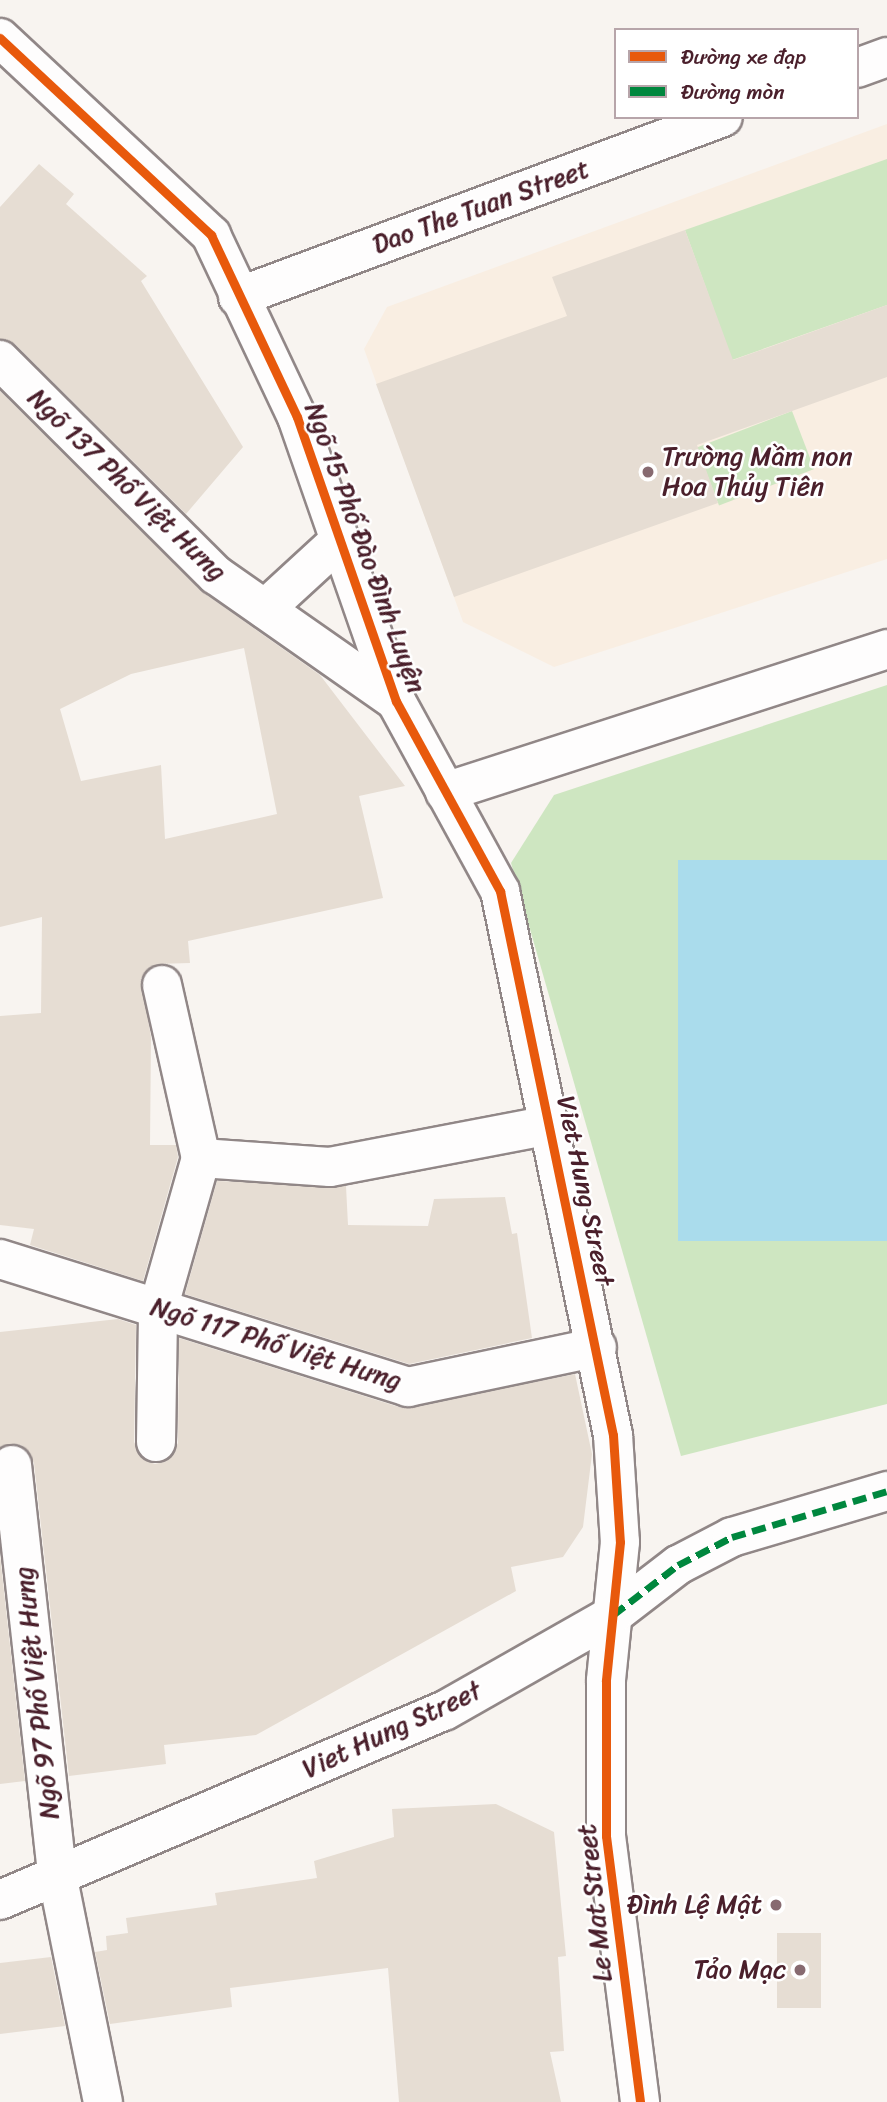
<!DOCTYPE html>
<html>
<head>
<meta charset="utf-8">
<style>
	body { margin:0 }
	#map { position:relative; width:887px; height:2102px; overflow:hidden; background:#f8f4f0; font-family:Sriracha,sans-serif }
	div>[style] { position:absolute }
	.built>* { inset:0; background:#f9eee2 }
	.green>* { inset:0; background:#cee6c1; transform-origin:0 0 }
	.water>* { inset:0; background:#aadcec; transform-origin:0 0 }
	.building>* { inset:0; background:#e6ddd3; transform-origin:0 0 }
	.roads { filter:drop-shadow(2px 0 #918787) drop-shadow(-2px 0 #918787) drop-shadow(0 2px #918787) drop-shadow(0 -2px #918787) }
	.pedestrian>* { height:38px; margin:-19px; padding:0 19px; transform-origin:19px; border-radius:19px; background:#fefdfd }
	.minor>* { height:38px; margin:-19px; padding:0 19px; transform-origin:19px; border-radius:19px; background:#fefdfd }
	.tertiary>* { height:38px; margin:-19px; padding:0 19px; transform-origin:19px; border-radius:19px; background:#fefdfd }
	.quiet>* { height:7px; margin-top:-3.5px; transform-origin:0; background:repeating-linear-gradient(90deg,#00873e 0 14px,transparent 0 21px) }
	.cycleway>* { height:9px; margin:-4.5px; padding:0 4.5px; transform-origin:4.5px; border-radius:4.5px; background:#e8590c }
	.dots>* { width:19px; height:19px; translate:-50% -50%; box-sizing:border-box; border:4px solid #fff; border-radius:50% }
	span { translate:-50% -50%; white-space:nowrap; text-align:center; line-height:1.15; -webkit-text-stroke:5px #fff; paint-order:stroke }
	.street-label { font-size:26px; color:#4a1f2b }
	.poi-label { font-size:26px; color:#4a1f2b }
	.left { translate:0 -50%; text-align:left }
	.right { translate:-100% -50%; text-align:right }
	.legend { position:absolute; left:614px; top:28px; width:245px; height:91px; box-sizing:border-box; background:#fff; border:2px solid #b7a5aa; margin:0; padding:9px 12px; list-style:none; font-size:21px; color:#4a1f2b }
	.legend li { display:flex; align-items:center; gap:14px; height:35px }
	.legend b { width:35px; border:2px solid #b7a5aa }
</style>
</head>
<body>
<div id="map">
	<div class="built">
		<div style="clip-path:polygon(887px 124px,887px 559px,554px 667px,463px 622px,364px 349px,387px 307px)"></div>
	</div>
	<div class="green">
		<div style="clip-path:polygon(887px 159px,887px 305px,732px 360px,685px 230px)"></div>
		<div style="left:792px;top:411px;width:62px;height:102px;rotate:69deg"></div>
		<div style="clip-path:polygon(887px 685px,887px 1404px,681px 1456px,511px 863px,554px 795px)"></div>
	</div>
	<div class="water">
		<div style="left:887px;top:860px;width:381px;height:209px;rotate:90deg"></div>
	</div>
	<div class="building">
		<div style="clip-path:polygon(39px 164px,74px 194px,66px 204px,147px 276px,141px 281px,243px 447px,186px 514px,15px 344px,0 339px,0 207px)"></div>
		<div style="clip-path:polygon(685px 230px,733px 360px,887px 305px,887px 377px,697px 445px,718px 503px,454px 597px,376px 384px,567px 316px,552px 277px)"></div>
		<div style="clip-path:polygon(evenodd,0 391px,201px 591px,320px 675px,405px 786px,359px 796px,383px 898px,188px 941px,190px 963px,157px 964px,141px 978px,151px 1037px,150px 1145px,176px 1145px,178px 1157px,143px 1281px,30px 1245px,34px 1229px,0 1225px,0 1016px,41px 1013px,42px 917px,0 927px,0 391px,244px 648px,277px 814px,165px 839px,161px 765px,81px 781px,60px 709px,131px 674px,244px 648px)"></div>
		<div style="clip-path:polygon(217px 1181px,346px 1186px,348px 1225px,428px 1226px,434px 1199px,505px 1197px,512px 1234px,517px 1233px,532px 1338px,409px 1364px,185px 1294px)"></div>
		<div style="clip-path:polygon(118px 1319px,136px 1325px,134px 1442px,144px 1460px,155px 1464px,167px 1461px,178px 1443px,179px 1338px,402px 1408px,575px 1374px,592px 1454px,583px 1527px,563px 1557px,511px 1567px,516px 1591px,256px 1735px,164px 1745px,166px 1764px,69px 1776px,34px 1463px,21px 1445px,0 1447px,0 1332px)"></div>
		<div style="clip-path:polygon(0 1555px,25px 1781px,0 1784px)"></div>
		<div style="clip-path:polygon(496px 1804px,554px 1832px,566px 1956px,558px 1957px,564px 2051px,550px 2052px,561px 2102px,399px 2102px,388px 1968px,230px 1988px,232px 2007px,110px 2024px,95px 1952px,107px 1950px,106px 1936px,128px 1933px,126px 1918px,217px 1905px,215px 1893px,317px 1878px,314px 1861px,394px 1837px,392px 1809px)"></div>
		<div style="left:777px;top:1933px;width:44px;height:75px"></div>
		<div style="clip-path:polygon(51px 1957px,65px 2026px,0 2034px,0 1963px)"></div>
	</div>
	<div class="roads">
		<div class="pedestrian">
			<div style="left:613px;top:1615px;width:82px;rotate:-37.6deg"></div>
			<div style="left:678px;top:1565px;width:61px;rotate:-27.4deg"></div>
			<div style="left:732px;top:1537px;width:162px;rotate:-16.5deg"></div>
		</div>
		<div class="minor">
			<div style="left:0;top:360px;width:305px;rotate:44.9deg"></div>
			<div style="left:216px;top:575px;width:220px;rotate:35deg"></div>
			<div style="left:265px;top:609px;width:102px;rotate:-42.6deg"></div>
			<div style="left:445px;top:792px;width:465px;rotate:-17.9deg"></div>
			<div style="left:162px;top:985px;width:177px;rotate:77.3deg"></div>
			<div style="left:201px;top:1158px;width:129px;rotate:4deg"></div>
			<div style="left:330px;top:1167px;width:224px;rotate:-10.8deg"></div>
			<div style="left:0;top:1259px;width:428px;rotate:17.4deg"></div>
			<div style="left:408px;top:1387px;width:193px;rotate:-11.9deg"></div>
			<div style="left:156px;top:1442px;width:133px;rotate:-89.1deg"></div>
			<div style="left:158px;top:1309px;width:157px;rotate:-74.1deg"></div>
			<div style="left:12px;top:1465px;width:417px;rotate:83.7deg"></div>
			<div style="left:58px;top:1879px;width:227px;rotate:78.6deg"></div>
		</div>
		<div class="tertiary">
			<div style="left:0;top:38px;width:289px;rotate:43deg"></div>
			<div style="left:211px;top:235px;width:201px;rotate:64.7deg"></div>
			<div style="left:297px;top:417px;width:301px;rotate:70.8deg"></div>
			<div style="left:396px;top:701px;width:217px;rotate:61.3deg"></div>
			<div style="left:500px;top:891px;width:556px;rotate:78.27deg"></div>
			<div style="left:613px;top:1435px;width:107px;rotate:86.3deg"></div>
			<div style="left:620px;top:1542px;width:140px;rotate:95.8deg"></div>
			<div style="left:606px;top:1681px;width:155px;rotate:90deg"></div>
			<div style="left:606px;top:1836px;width:268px;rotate:82.7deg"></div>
			<div style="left:857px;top:68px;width:32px;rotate:-20deg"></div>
			<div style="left:238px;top:297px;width:517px;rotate:-20.36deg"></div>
			<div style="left:0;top:1900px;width:483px;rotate:-23.1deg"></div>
			<div style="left:444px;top:1711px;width:194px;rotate:-29.6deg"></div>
		</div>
	</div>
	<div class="quiet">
		<div style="left:613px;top:1615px;width:82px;rotate:-37.6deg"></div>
		<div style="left:678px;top:1565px;width:61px;rotate:-27.4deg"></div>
		<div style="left:732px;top:1537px;width:162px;rotate:-16.5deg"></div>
	</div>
	<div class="cycleway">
		<div style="left:0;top:38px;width:289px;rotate:43deg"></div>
		<div style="left:211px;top:235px;width:201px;rotate:64.7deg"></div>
		<div style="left:297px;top:417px;width:301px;rotate:70.8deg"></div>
		<div style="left:396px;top:701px;width:217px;rotate:61.3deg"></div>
		<div style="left:500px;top:891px;width:556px;rotate:78.27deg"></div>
		<div style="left:613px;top:1435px;width:107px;rotate:86.3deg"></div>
		<div style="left:620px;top:1542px;width:140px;rotate:95.8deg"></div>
		<div style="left:606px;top:1681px;width:155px;rotate:90deg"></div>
		<div style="left:606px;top:1836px;width:268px;rotate:82.7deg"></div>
	</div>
	<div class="dots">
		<div style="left:648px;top:472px;background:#876a70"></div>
		<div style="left:776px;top:1905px;background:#876a70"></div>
		<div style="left:800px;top:1970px;background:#876a70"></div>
	</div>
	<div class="street-label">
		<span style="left:481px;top:207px;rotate:-20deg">Dao The Tuan Street</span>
		<span style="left:127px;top:485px;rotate:44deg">Ngõ 137 Phố Việt Hưng</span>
		<span style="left:365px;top:548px;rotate:70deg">Ngõ 15 Phố Đào Đình Luyện</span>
		<span style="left:585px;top:1191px;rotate:78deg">Viet Hung Street</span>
		<span style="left:276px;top:1344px;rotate:17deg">Ngõ 117 Phố Việt Hưng</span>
		<span style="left:37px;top:1693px;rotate:-96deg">Ngõ 97 Phố Việt Hưng</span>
		<span style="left:392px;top:1730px;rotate:-25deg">Viet Hung Street</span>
		<span style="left:595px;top:1903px;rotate:-96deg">Le Mat Street</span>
	</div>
	<div class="poi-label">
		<span class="left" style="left:662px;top:472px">Trường Mầm non<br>Hoa Thủy Tiên</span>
		<span class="right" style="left:762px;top:1905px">Đình Lệ Mật</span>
		<span class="right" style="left:786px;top:1970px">Tảo Mạc</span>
	</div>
	<ul class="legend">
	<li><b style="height:9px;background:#e8590c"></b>Đường xe đạp</li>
	<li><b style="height:9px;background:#00873e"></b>Đường mòn</li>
	</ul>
</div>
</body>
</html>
